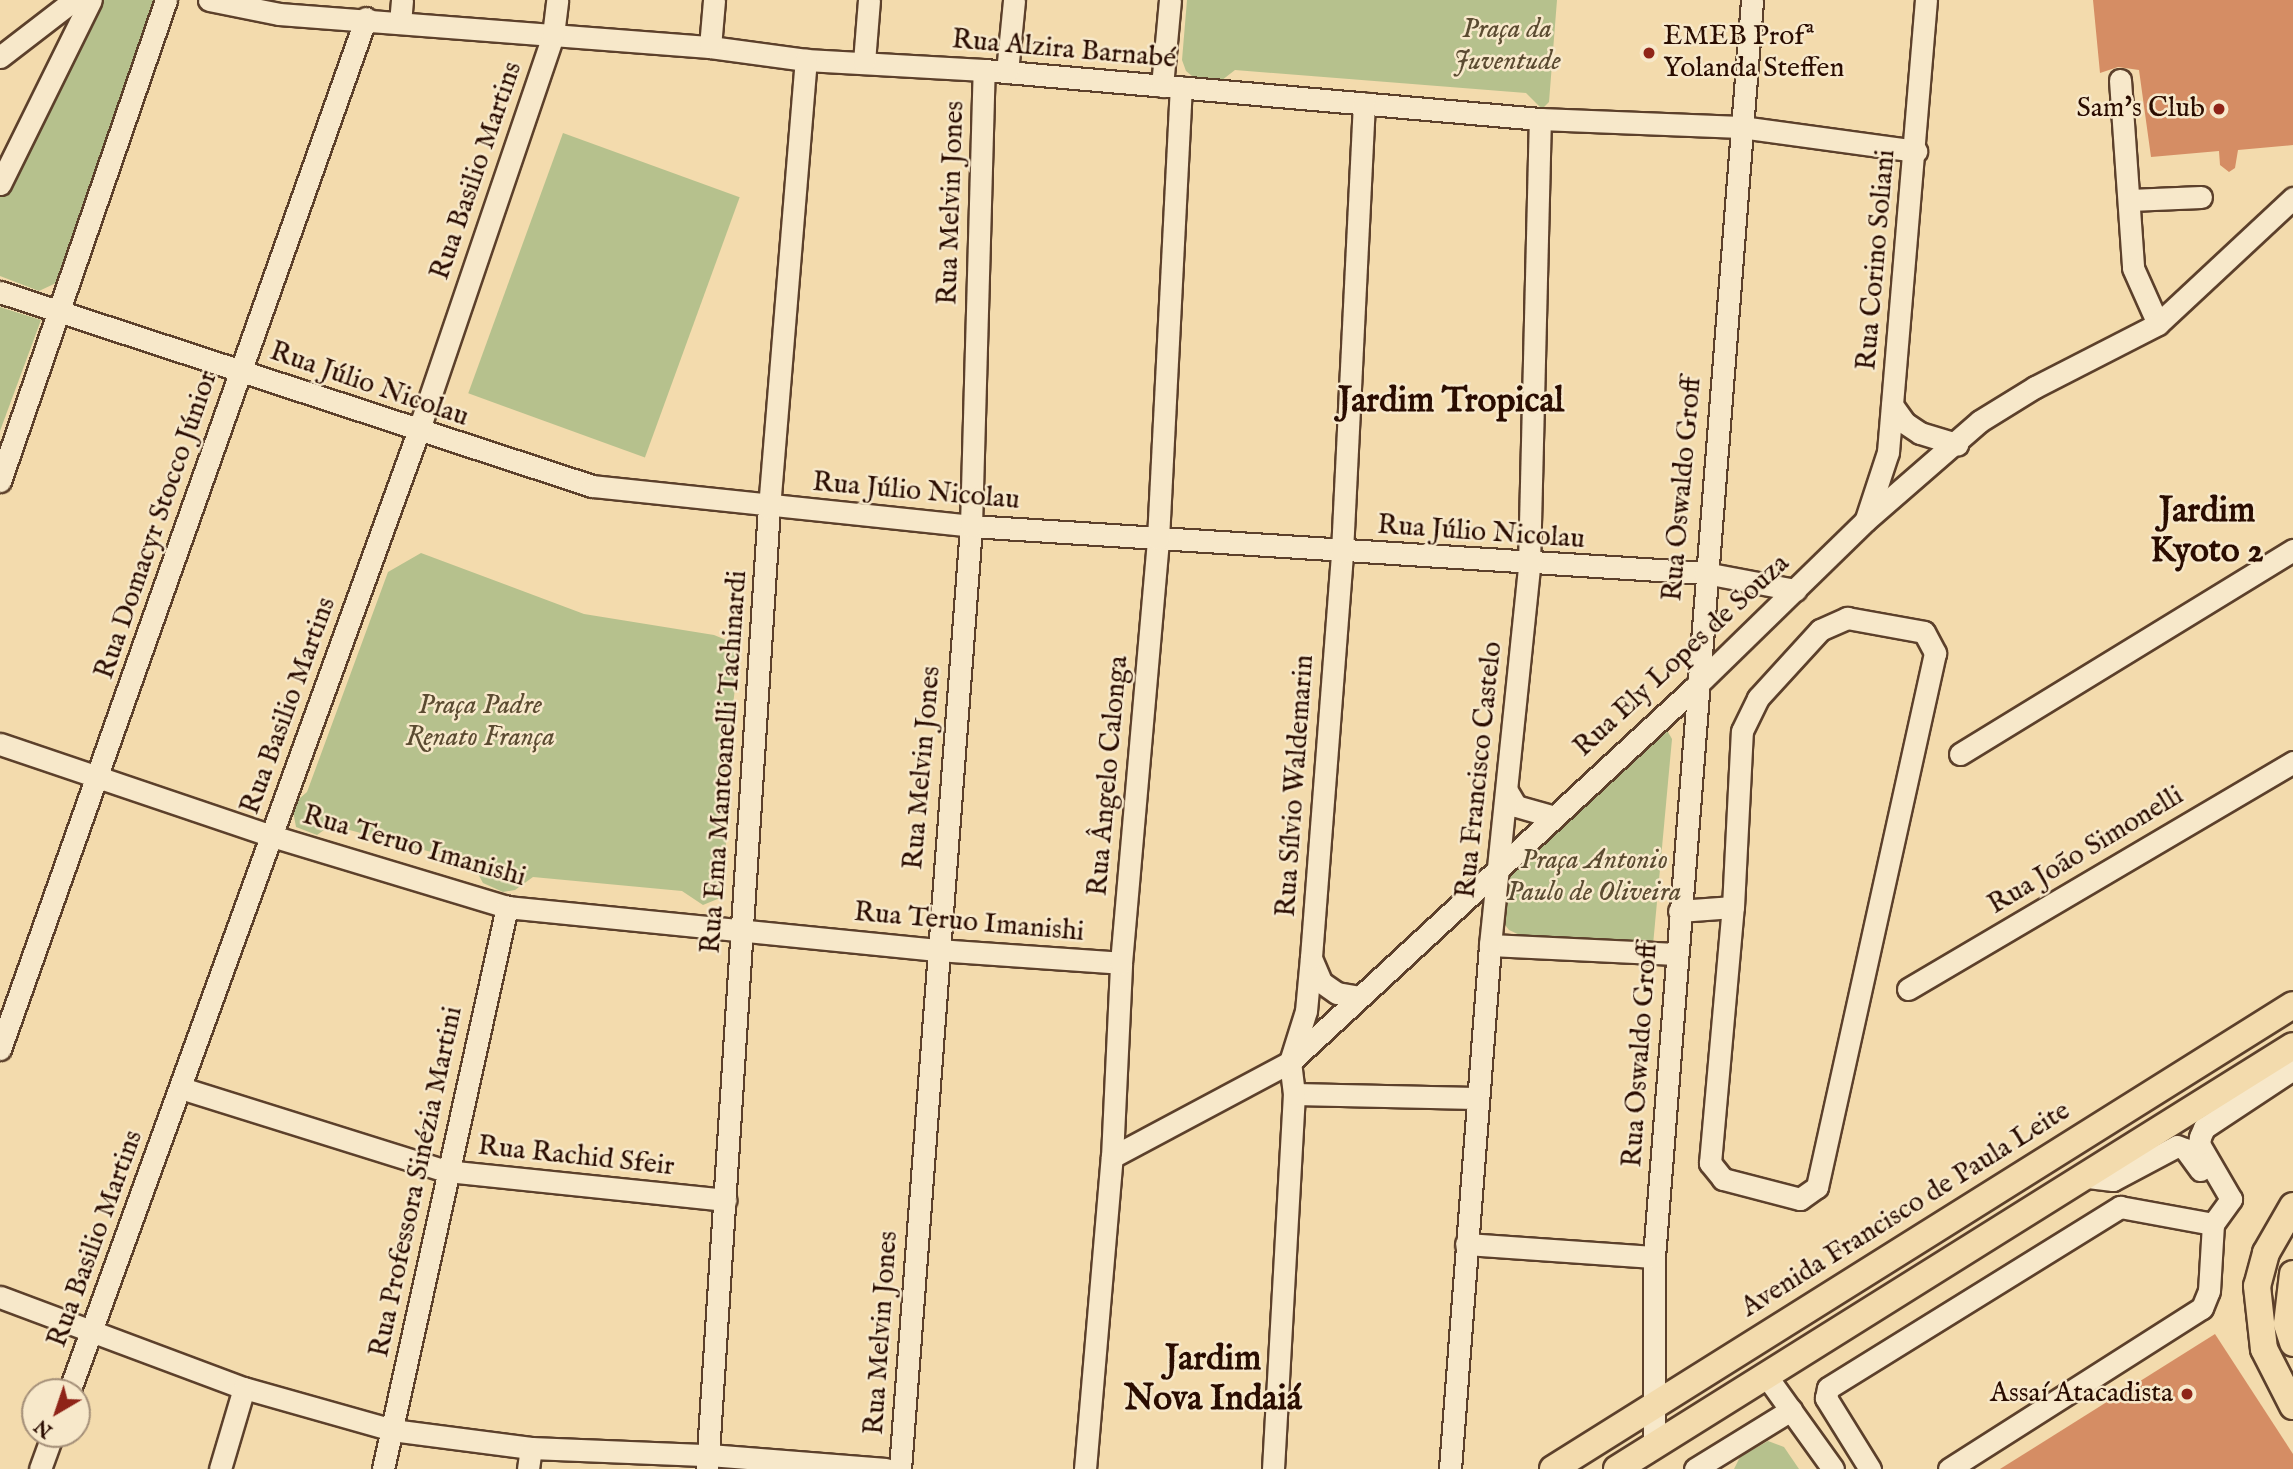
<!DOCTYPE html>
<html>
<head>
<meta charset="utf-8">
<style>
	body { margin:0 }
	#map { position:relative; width:2293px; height:1469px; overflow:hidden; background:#f3dbad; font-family:"IM FELL English",serif }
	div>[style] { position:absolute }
	.green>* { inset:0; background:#b6c18d; transform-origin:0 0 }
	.building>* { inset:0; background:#d58d64 }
	.roads { filter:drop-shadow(2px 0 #5c402b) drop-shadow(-2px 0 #5c402b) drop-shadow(0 2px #5c402b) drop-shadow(0 -2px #5c402b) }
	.minor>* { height:21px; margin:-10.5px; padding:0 10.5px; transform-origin:10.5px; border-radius:10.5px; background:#f7e8ca }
	.major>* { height:26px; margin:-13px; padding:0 13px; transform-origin:13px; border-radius:13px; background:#f3dbad }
	.dots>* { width:19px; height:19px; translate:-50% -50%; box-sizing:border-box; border:4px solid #f7e8ca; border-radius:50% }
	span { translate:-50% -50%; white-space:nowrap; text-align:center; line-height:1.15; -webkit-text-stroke:5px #f7e8ca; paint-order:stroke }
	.park-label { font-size:28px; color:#5b4b31; font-style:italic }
	.poi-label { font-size:28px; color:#2a0c00 }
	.left { translate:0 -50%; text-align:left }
	.right { translate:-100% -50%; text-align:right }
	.street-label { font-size:28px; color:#2a0c00 }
	.district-label { font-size:35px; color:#2a0c00; font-weight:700 }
	.north { position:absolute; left:21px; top:1378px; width:70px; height:70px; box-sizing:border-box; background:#f7e8ca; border:2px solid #a59079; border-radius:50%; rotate:219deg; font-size:19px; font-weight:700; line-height:28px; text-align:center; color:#2a0c00 }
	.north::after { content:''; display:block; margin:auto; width:24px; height:32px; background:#8f2418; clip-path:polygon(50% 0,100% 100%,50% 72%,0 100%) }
</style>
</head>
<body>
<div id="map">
	<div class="green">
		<div style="clip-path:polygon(99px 0,153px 0,157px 12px,56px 283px,39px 291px,0 276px,0 196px)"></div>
		<div style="clip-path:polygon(1187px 0,1557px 0,1549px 102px,1542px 109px,1526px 93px,1235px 70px,1217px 84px,1198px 81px,1186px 71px,1182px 60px)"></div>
		<div style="left:563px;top:133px;width:188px;height:277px;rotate:20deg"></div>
		<div style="clip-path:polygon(0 307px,41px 320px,0 431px)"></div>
		<div style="clip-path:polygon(421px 553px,584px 614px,714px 635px,736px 644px,737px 671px,720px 816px,726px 844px,720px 898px,703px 905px,682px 891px,533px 877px,515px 890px,503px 892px,483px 883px,472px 863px,331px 825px,317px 835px,296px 827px,292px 805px,307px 792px,388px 572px)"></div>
		<div style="clip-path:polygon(1661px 732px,1668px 732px,1672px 739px,1653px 945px,1524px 937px,1509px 930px,1502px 921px,1506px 870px)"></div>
		<div style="clip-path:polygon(1768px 1441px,1784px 1447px,1799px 1469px,1734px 1469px,1740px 1457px)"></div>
	</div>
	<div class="building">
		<div style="clip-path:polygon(2093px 0,2293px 0,2293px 145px,2238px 150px,2235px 168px,2229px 172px,2220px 165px,2219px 151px,2151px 157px,2139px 70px,2118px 67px,2100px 73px)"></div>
		<div style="clip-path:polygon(2215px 1334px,2293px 1454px,2293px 1469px,2000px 1469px)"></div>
	</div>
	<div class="roads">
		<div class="minor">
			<div style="left:209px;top:0;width:71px;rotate:11.3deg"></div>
			<div style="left:279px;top:14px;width:432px;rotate:4.4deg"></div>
			<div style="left:710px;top:47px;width:97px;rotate:7.7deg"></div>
			<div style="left:806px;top:60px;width:178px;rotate:3.2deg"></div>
			<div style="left:984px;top:70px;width:558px;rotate:5.04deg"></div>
			<div style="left:1540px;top:119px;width:201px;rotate:2.3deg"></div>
			<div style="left:1741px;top:127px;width:177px;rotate:7.8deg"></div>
			<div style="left:400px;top:23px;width:23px;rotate:-85deg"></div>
			<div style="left:710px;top:47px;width:47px;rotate:-85.1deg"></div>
			<div style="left:0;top:57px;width:93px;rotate:-37.6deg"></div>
			<div style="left:864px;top:62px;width:62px;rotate:-85.4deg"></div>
			<div style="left:1007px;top:72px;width:72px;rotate:-84.4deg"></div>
			<div style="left:2120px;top:80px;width:188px;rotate:86deg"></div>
			<div style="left:2133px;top:268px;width:61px;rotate:65.9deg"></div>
			<div style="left:1162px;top:86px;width:86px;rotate:-84.7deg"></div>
			<div style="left:0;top:184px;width:205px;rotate:-63.7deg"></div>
			<div style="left:2130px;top:200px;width:71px;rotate:-2.4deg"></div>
			<div style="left:0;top:292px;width:623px;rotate:18.14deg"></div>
			<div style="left:592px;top:486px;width:381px;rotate:6deg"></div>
			<div style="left:971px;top:526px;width:736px;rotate:3.66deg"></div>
			<div style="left:1705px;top:573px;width:92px;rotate:10.7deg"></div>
			<div style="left:1892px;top:405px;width:22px;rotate:54deg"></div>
			<div style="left:1905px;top:423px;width:18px;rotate:34deg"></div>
			<div style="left:1920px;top:433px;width:39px;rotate:17deg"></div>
			<div style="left:0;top:481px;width:509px;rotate:-70.96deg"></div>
			<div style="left:1866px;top:519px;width:71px;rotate:-71.8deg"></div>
			<div style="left:1888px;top:452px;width:454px;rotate:-85.2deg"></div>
			<div style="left:1847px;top:618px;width:78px;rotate:10.3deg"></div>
			<div style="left:1924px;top:632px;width:24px;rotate:62deg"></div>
			<div style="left:1935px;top:653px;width:547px;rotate:102.46deg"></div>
			<div style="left:1817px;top:1187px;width:21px;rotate:145deg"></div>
			<div style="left:1800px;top:1199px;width:80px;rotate:-165.4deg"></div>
			<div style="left:1723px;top:1179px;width:21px;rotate:-129deg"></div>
			<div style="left:1710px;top:1163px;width:257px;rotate:-84.9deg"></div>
			<div style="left:1733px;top:907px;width:176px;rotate:-87.1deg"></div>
			<div style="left:1742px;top:731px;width:37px;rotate:-64deg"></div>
			<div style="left:1758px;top:698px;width:92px;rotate:-47.6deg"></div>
			<div style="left:1820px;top:630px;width:30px;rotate:-24deg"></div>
			<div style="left:0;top:744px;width:287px;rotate:18.7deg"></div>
			<div style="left:272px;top:836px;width:245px;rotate:16.8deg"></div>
			<div style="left:507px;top:907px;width:432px;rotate:5.7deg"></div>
			<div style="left:937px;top:950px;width:184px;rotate:4deg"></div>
			<div style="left:1960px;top:754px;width:391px;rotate:-31.5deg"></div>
			<div style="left:1507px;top:791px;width:17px;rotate:59deg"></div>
			<div style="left:1516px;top:806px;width:37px;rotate:16deg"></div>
			<div style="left:1679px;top:911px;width:54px;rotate:-4.2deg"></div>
			<div style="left:1490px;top:945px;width:186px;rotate:2.8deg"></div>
			<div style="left:1311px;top:958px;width:26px;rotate:67deg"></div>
			<div style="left:1321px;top:982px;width:19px;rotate:35deg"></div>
			<div style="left:1337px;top:993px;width:22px;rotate:10deg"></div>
			<div style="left:1908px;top:989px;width:447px;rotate:-30.5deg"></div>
			<div style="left:0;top:1049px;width:1094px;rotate:-70.46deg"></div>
			<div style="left:181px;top:1088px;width:278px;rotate:17.4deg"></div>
			<div style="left:446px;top:1171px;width:281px;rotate:5.9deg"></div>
			<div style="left:1294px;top:1094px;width:182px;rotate:1.3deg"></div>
			<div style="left:1112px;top:1157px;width:202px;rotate:-28.1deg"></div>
			<div style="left:1290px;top:1062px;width:552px;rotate:-42.8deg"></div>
			<div style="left:1695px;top:687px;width:238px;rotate:-44.3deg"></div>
			<div style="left:1865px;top:521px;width:152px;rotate:-41deg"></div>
			<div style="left:1980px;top:421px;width:65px;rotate:-31.7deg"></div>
			<div style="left:2035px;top:387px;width:138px;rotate:-27.1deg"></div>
			<div style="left:2158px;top:324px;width:185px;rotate:-43deg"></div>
			<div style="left:2088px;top:1177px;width:25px;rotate:7deg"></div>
			<div style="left:2113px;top:1180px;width:72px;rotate:-28deg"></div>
			<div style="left:2177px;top:1146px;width:9px;rotate:21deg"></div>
			<div style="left:2185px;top:1149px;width:26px;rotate:54deg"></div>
			<div style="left:1466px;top:1244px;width:188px;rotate:4deg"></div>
			<div style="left:0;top:1297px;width:260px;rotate:20.5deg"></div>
			<div style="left:244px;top:1388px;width:154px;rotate:15.8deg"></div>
			<div style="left:392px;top:1430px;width:140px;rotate:7.4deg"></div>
			<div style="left:531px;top:1448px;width:178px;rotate:2.3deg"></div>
			<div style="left:709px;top:1455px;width:177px;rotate:4.5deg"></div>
			<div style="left:1767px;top:1377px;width:113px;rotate:54.3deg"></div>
			<div style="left:69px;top:1392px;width:1021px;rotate:-70.02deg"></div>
			<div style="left:418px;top:432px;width:419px;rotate:-71.2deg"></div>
			<div style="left:553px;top:35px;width:35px;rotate:-83deg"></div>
			<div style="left:1654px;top:1445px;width:188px;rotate:-90deg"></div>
			<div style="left:1654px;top:1257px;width:1261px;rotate:-85.54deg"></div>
			<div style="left:40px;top:1469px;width:37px;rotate:-70deg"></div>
			<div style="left:220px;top:1469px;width:84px;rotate:-73.5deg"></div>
			<div style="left:383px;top:1469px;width:576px;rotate:-77.56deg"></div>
			<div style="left:528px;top:1469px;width:21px;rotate:-82deg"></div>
			<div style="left:707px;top:1469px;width:963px;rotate:-86.31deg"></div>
			<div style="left:769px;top:508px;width:450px;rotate:-85.3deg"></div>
			<div style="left:900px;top:1469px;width:946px;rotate:-85.69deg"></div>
			<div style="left:971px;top:526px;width:456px;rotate:-88.4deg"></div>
			<div style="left:1085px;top:1469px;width:313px;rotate:-85.1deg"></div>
			<div style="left:1112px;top:1157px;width:194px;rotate:-87.3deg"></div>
			<div style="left:1121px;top:963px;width:426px;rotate:-85deg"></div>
			<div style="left:1158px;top:539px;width:452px;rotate:-87.1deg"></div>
			<div style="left:1273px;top:1469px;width:376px;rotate:-86.8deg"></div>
			<div style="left:1294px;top:1094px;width:32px;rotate:-97deg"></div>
			<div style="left:1290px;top:1062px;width:53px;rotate:-72.6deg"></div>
			<div style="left:1306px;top:1011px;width:54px;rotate:-84.7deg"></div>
			<div style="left:1311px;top:957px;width:406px;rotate:-85.6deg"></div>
			<div style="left:1342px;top:552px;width:449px;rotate:-87.2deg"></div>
			<div style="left:1450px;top:1469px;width:526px;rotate:-85.63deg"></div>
			<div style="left:1490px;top:945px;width:382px;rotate:-84.1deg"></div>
			<div style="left:1529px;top:565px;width:446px;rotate:-88.6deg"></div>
			<div style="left:1695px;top:1469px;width:113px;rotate:-31.6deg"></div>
			<div style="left:1870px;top:1469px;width:84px;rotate:-121.8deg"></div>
			<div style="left:1826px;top:1398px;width:10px;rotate:-79deg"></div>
			<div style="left:1828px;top:1388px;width:344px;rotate:-31.8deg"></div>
			<div style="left:2120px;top:1207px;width:95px;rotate:10.4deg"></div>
			<div style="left:1949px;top:1469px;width:300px;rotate:-32.5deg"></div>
			<div style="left:2202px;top:1308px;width:18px;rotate:-68deg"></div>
			<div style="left:2209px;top:1291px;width:67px;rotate:-86.6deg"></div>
			<div style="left:2213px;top:1224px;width:31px;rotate:-54deg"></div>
			<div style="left:2231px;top:1199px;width:64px;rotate:-120.2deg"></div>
			<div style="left:2199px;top:1144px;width:7px;rotate:-82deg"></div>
			<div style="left:2200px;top:1137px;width:10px;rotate:-66deg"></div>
			<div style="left:2204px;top:1128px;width:107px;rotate:-33.5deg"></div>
		</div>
		<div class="major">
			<div style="left:2293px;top:1206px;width:54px;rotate:119.9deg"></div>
			<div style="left:2266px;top:1253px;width:34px;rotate:105deg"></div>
			<div style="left:2257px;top:1286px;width:63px;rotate:83.7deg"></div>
			<div style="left:2264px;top:1349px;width:64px;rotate:63deg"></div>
			<div style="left:2293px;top:1274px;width:50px;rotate:96.8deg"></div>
			<div style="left:2287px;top:1324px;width:20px;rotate:72deg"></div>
			<div style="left:1553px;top:1469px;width:873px;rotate:-32.09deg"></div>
			<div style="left:1617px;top:1469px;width:797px;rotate:-32.04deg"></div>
		</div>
	</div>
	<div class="dots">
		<div style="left:1649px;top:53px;background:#8f2418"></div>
		<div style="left:2219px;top:109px;background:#8f2418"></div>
		<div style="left:2187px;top:1394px;background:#8f2418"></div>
	</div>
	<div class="park-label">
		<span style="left:1507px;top:46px">Praça da<br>Juventude</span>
		<span style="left:480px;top:722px">Praça Padre<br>Renato França</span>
		<span style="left:1594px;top:877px">Praça Antonio<br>Paulo de Oliveira</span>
	</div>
	<div class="poi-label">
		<span class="left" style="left:1663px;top:53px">EMEB Profª<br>Yolanda Steffen</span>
		<span class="right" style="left:2205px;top:109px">Sam's Club</span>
		<span class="right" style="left:2173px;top:1394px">Assaí Atacadista</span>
	</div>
	<div class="street-label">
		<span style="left:1064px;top:50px;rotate:5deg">Rua Alzira Barnabé</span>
		<span style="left:477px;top:171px;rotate:-71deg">Rua Basilio Martins</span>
		<span style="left:952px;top:203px;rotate:-88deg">Rua Melvin Jones</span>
		<span style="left:1877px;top:260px;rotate:-85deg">Rua Corino Soliani</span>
		<span style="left:369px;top:385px;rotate:19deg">Rua Júlio Nicolau</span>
		<span style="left:1683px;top:489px;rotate:-85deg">Rua Oswaldo Groff</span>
		<span style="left:916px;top:492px;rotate:5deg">Rua Júlio Nicolau</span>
		<span style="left:157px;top:525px;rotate:-71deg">Rua Domacyr Stocco Júnior</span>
		<span style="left:1481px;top:533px;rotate:4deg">Rua Júlio Nicolau</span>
		<span style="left:1682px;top:656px;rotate:-43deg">Rua Ely Lopes de Souza</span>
		<span style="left:289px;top:706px;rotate:-70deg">Rua Basilio Martins</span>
		<span style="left:725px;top:762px;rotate:-86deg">Rua Ema Mantoanelli Tachinardi</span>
		<span style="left:923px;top:768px;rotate:-85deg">Rua Melvin Jones</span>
		<span style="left:1480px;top:770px;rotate:-84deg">Rua Francisco Castelo</span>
		<span style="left:1109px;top:776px;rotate:-85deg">Rua Ângelo Calonga</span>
		<span style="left:1296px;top:786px;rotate:-86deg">Rua Sílvio Waldemarin</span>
		<span style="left:414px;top:847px;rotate:16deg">Rua Teruo Imanishi</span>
		<span style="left:2086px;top:851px;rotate:-31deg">Rua João Simonelli</span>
		<span style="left:969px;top:923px;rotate:5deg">Rua Teruo Imanishi</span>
		<span style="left:1641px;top:1055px;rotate:-86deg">Rua Oswaldo Groff</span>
		<span style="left:576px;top:1157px;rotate:6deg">Rua Rachid Sfeir</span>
		<span style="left:417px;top:1182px;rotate:-78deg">Rua Professora Sinézia Martini</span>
		<span style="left:1906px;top:1210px;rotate:-32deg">Avenida Francisco de Paula Leite</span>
		<span style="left:96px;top:1239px;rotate:-70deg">Rua Basilio Martins</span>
		<span style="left:882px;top:1333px;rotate:-86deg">Rua Melvin Jones</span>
	</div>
	<div class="district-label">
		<span style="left:1451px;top:402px">Jardim Tropical</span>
		<span style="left:2207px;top:532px">Jardim<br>Kyoto 2</span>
		<span style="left:1213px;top:1380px">Jardim<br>Nova Indaiá</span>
	</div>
	<div class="north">N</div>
</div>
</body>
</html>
